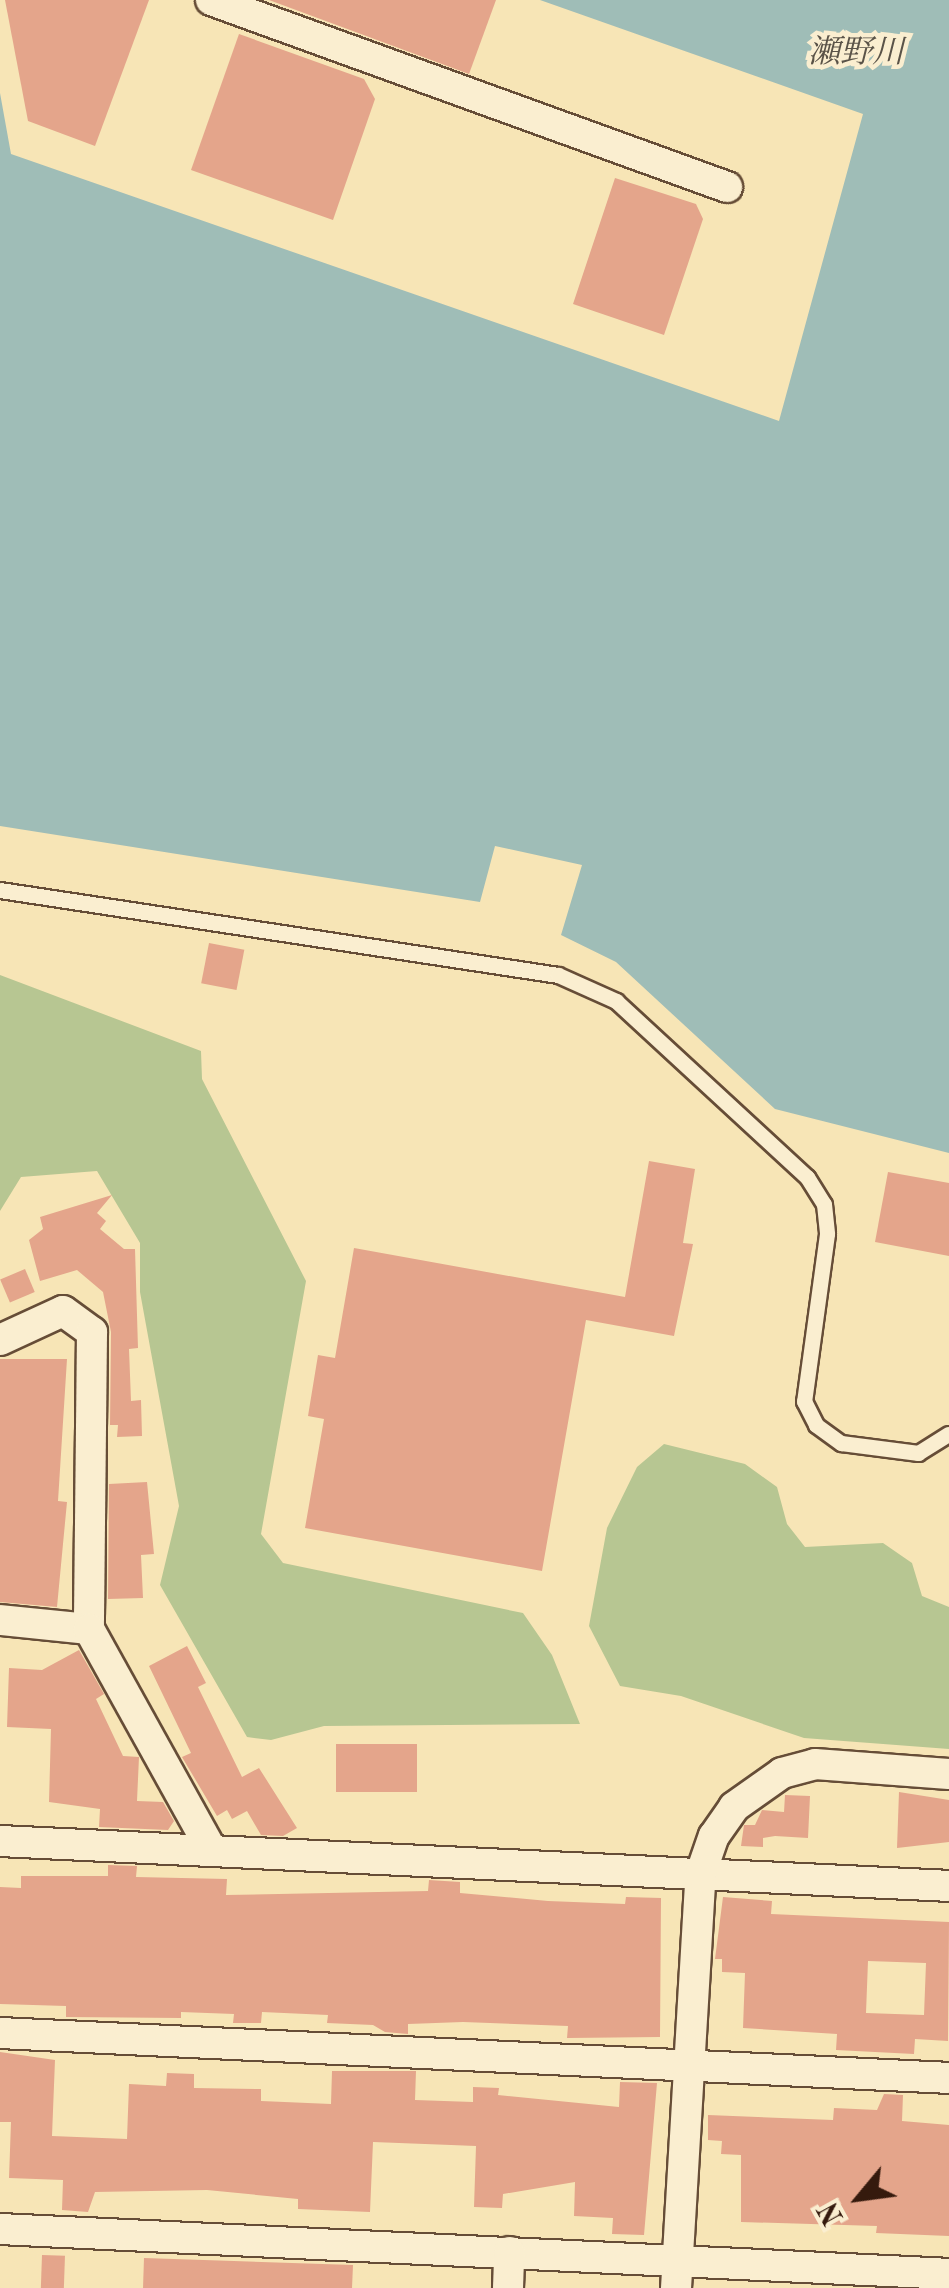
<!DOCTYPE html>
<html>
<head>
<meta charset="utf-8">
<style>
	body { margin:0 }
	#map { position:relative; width:949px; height:2288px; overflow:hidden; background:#f7e5b6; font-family:"Old Standard TT","Noto Serif JP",serif }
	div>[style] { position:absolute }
	.green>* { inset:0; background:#b7c692 }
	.water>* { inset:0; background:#9fbdb7 }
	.building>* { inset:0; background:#e4a58b; transform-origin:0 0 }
	.roads { filter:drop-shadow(2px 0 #664d37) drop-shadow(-2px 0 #664d37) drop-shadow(0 2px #664d37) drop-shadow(0 -2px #664d37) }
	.lane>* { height:15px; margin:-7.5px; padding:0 7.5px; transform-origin:7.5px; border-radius:7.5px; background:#faeed0 }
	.street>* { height:30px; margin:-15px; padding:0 15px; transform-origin:15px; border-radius:15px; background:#faeed0 }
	span { translate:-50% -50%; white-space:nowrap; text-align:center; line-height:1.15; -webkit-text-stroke:9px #faeed0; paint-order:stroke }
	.water-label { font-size:32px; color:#5a5348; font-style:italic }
	.north { position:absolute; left:809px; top:2148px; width:100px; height:100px; -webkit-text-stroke:8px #faeed0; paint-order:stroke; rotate:241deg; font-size:28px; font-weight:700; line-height:40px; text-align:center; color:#351a0d }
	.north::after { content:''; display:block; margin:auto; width:35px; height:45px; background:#351a0d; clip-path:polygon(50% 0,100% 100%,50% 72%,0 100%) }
</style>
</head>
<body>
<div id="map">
	<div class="green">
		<div style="clip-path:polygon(0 975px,201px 1051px,202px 1079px,306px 1281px,261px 1534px,283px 1563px,523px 1613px,552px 1655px,580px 1724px,324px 1726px,271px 1740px,247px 1737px,160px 1585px,179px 1506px,140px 1292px,140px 1243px,97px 1171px,21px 1177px,0 1211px)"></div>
		<div style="clip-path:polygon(664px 1444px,745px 1464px,777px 1487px,787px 1524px,805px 1547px,883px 1543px,912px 1563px,922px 1596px,949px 1607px,949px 1749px,804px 1738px,681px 1696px,620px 1686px,589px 1626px,607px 1528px,637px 1467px)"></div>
	</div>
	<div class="water">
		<div style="clip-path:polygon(540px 0,949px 0,949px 1153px,775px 1109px,616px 962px,561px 935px,582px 865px,495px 846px,480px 902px,0 826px,0 93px,11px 154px,779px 421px,863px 114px)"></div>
	</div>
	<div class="building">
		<div style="clip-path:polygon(5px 0,149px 0,95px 146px,28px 121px)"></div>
		<div style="clip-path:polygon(269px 0,496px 0,469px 74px)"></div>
		<div style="clip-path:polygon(239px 34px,364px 79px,375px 99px,333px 220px,191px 170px)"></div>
		<div style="clip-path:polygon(615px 178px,696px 204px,703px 219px,664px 335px,573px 304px)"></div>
		<div style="left:209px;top:943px;width:36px;height:41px;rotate:11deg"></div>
		<div style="clip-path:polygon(649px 1161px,695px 1169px,683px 1243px,693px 1244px,674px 1336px,586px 1320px,542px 1571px,305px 1528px,324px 1419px,308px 1416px,318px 1355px,335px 1358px,354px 1248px,625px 1297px)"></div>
		<div style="clip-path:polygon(888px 1172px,949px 1183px,949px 1256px,875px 1242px)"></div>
		<div style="clip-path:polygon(112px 1195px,97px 1213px,106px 1221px,100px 1229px,124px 1249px,135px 1249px,138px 1348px,129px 1349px,131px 1401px,141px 1400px,142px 1436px,117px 1437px,118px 1425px,110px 1425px,111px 1332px,103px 1292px,77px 1270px,40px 1281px,29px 1240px,43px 1229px,40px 1217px)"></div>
		<div style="left:25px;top:1269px;width:25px;height:27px;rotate:67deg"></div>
		<div style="clip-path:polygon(0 1359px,67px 1359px,58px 1501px,67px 1502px,57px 1607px,0 1602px)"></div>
		<div style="clip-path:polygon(147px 1482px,154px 1554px,141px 1555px,143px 1598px,108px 1599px,109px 1484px)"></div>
		<div style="clip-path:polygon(187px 1646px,206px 1683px,198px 1687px,242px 1777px,259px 1768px,297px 1828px,283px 1836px,261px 1835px,247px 1811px,232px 1819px,227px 1810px,217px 1816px,182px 1757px,191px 1753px,149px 1666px)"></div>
		<div style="clip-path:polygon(79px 1650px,104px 1694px,96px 1699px,123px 1756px,139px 1757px,137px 1801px,163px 1802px,174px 1821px,168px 1830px,99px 1827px,100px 1809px,49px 1802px,51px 1729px,7px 1727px,9px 1668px,42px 1670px)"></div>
		<div style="left:336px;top:1744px;width:81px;height:48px"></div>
		<div style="clip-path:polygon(899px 1792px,949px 1800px,949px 1842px,897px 1848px)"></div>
		<div style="clip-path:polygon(785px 1795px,810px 1796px,808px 1838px,775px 1836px,763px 1838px,763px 1847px,741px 1846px,744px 1825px,755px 1825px,762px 1810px,784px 1812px)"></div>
		<div style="clip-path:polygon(108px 1865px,137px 1866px,136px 1877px,227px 1879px,226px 1895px,428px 1891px,429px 1880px,460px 1882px,460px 1893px,548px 1901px,625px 1904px,626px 1897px,661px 1898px,660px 2037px,567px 2038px,568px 2026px,463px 2022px,408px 2024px,408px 2034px,385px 2032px,373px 2025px,327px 2023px,328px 2015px,262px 2012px,261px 2023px,233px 2023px,234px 2014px,181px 2012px,181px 2018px,66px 2017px,66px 2006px,0 2004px,0 1887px,21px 1888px,21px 1876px,108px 1876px)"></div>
		<div style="clip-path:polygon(evenodd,723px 1897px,772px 1901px,771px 1914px,949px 1922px,948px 2041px,915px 2039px,914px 2054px,836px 2050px,837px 2034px,743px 2028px,745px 1973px,722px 1972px,722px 1959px,715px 1959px,723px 1897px,868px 1961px,926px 1963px,924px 2015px,866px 2013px,868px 1961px)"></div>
		<div style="clip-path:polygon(0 2052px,55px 2060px,52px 2136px,127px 2139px,129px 2084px,166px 2086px,167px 2073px,194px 2074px,194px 2088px,261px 2089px,261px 2101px,331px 2104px,332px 2071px,416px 2071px,415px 2100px,473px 2102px,473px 2087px,499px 2088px,498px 2095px,619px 2107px,620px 2082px,657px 2083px,644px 2235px,612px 2234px,613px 2218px,574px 2216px,575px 2182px,503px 2194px,502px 2208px,474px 2207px,476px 2146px,451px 2145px,373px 2142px,370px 2212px,298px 2209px,298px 2199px,207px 2190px,95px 2192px,88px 2212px,62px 2210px,63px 2180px,9px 2178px,11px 2122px,0 2122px)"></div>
		<div style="clip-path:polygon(884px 2094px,903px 2095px,902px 2121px,949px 2125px,949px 2236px,876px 2233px,877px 2226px,741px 2222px,741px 2155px,721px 2154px,722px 2141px,708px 2140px,708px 2115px,833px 2120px,834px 2108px,877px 2110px)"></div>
		<div style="left:42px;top:2255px;width:23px;height:33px;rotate:2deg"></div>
		<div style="clip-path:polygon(144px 2258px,353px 2265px,352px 2288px,143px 2288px)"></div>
	</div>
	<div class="roads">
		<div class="lane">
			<div style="left:0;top:890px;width:564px;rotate:8.66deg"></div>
			<div style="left:558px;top:975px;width:64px;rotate:24.1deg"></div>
			<div style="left:616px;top:1001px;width:260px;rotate:42.7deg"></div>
			<div style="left:807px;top:1177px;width:32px;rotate:58deg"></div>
			<div style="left:824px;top:1204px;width:30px;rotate:84deg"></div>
			<div style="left:827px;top:1234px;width:169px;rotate:97.8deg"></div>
			<div style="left:804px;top:1401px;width:27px;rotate:63deg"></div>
			<div style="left:816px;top:1425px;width:31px;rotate:36deg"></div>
			<div style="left:841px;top:1443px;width:78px;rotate:7.4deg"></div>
			<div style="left:918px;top:1453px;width:36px;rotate:-32deg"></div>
		</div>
		<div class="street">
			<div style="left:211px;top:0;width:549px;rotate:19.92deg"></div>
			<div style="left:0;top:1340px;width:69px;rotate:-24.7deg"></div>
			<div style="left:63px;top:1311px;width:36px;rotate:36deg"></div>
			<div style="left:92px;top:1332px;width:297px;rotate:90.6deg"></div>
			<div style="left:0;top:1620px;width:89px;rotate:5.8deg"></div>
			<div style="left:89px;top:1629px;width:252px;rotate:61deg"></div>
			<div style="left:0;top:1841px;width:950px;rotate:2.71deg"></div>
			<div style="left:0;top:2033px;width:950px;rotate:2.71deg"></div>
			<div style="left:0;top:2229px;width:950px;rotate:2.71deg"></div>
			<div style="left:508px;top:2288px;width:36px;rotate:-88deg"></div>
			<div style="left:676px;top:2288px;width:416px;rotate:-86.6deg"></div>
			<div style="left:701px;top:1873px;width:39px;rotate:-71deg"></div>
			<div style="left:714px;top:1836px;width:35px;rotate:-55deg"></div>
			<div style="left:734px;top:1807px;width:59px;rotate:-35.3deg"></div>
			<div style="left:782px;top:1773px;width:34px;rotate:-15deg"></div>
			<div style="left:815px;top:1764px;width:134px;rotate:4.3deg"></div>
		</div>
	</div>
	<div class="water-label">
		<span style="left:856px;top:54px">瀬野川</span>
	</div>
	<div class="north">N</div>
</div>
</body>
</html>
